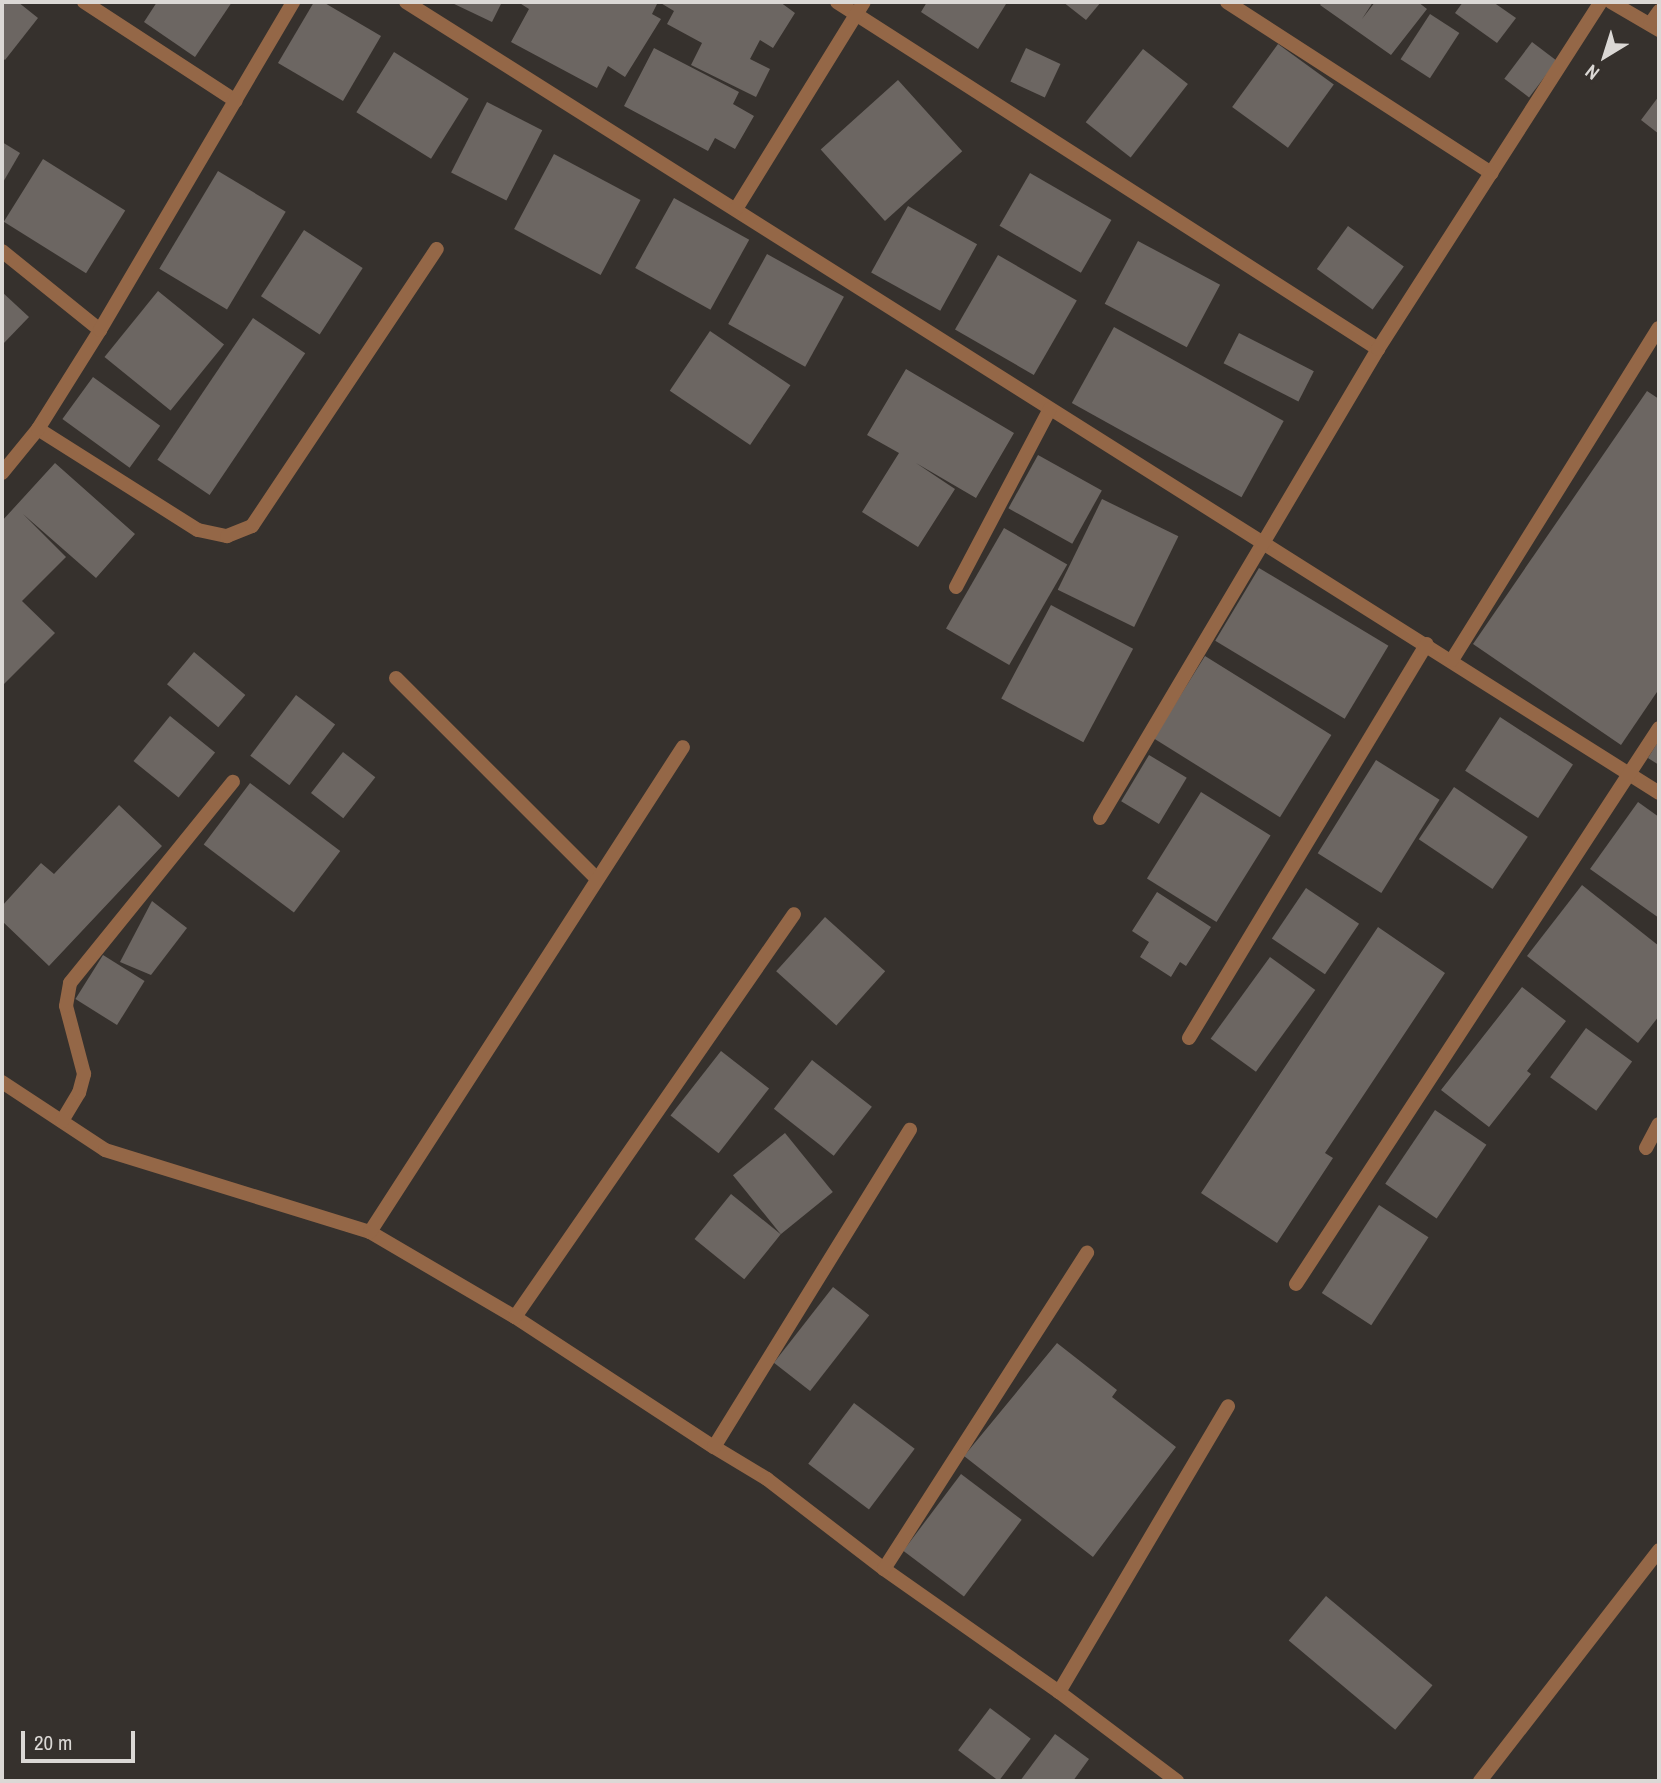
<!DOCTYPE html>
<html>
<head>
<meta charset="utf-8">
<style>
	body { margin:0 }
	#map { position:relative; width:1661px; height:1783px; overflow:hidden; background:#36312d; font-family:"Archivo Narrow",sans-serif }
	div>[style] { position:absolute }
	.building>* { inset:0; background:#6c6662; transform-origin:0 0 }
	.minor>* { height:14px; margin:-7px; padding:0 7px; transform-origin:7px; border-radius:7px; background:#946747 }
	span { translate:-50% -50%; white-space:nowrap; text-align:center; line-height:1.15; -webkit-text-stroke:5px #36312d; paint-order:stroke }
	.frame { position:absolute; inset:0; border:4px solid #dbd8d5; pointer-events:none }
	.north { position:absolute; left:1570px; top:21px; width:70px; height:70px; -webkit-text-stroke:5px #36312d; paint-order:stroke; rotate:218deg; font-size:19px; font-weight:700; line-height:28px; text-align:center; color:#dbd8d5 }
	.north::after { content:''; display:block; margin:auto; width:24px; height:32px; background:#dbd8d5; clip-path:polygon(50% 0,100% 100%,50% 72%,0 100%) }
	.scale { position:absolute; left:21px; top:1731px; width:114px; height:32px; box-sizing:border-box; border:4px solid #dbd8d5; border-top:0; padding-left:9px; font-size:21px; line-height:24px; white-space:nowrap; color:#dbd8d5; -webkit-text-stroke:5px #36312d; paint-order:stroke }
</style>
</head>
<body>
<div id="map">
	<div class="building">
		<div style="clip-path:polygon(2px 2px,18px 2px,38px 18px,5px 60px,2px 58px)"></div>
		<div style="clip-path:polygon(157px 2px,232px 2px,195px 57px,144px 22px)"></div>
		<div style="clip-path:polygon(314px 2px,323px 2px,381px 36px,343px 101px,278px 63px)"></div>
		<div style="clip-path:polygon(450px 2px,502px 2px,492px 22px)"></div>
		<div style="clip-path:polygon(518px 2px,658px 2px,652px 14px,661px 19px,625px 77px,608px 66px,597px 88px,511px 42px,529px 9px)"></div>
		<div style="clip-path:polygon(659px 2px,780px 2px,795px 13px,773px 48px,760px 40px,750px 59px,770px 69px,756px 97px,691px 65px,702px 43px,667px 24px,674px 11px)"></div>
		<div style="clip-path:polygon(927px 2px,1002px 2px,1006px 4px,978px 49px,921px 12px)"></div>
		<div style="clip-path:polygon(1063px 2px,1101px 2px,1086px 20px)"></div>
		<div style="clip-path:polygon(1322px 2px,1373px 2px,1362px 19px,1375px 2px,1418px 2px,1427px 9px,1391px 55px,1320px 5px)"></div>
		<div style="clip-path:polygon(1463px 2px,1493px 2px,1516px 18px,1497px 43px,1455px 13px)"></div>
		<div style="left:1430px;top:14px;width:35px;height:54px;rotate:33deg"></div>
		<div style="left:1532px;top:42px;width:31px;height:46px;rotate:37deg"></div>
		<div style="left:1278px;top:44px;width:69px;height:78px;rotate:36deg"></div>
		<div style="clip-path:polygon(654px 48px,739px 92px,733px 104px,754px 116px,735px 149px,715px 138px,708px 151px,624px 106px)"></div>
		<div style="left:1026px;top:48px;width:38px;height:37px;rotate:25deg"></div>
		<div style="left:1143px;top:49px;width:57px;height:93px;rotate:38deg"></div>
		<div style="left:394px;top:52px;width:88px;height:71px;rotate:32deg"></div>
		<div style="left:898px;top:80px;width:96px;height:104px;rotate:48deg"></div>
		<div style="clip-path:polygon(1659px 96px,1659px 134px,1641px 120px)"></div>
		<div style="left:487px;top:102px;width:62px;height:79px;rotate:27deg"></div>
		<div style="clip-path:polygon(2px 142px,20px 153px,2px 184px)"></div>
		<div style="left:554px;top:154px;width:98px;height:85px;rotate:28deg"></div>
		<div style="left:43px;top:159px;width:97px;height:74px;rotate:32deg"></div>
		<div style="left:218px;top:171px;width:79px;height:114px;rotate:31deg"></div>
		<div style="left:1030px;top:173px;width:94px;height:61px;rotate:30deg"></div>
		<div style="left:674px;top:198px;width:86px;height:80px;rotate:29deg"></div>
		<div style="left:908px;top:206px;width:79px;height:76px;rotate:29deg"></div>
		<div style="left:1348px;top:226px;width:69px;height:53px;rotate:36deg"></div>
		<div style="left:304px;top:230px;width:70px;height:79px;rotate:33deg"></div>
		<div style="left:1138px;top:241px;width:93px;height:71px;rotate:28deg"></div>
		<div style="left:767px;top:254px;width:88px;height:80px;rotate:29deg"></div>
		<div style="left:998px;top:255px;width:91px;height:86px;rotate:30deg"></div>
		<div style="left:158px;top:291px;width:85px;height:85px;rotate:39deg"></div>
		<div style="clip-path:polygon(2px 292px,29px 317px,2px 345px)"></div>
		<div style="left:253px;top:318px;width:63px;height:171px;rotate:34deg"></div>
		<div style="left:1114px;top:327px;width:194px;height:87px;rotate:29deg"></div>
		<div style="left:710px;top:331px;width:97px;height:72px;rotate:34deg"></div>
		<div style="left:1239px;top:333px;width:84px;height:34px;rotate:27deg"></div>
		<div style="clip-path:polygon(906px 369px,1014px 433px,976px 498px,916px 463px,955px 489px,918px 547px,862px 512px,899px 453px,867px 435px)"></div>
		<div style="left:93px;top:377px;width:83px;height:52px;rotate:36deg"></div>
		<div style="clip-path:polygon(1647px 391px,1659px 399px,1659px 689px,1621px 745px,1473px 644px)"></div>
		<div style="left:1038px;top:455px;width:73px;height:61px;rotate:29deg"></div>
		<div style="clip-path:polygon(55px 463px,135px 534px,96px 578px,23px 514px,66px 557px,22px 601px,55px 633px,2px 686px,2px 521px)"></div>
		<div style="left:1102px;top:499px;width:85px;height:101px;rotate:26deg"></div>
		<div style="left:1004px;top:528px;width:73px;height:116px;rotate:30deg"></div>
		<div style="left:1259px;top:568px;width:151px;height:85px;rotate:31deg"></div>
		<div style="left:1051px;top:605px;width:93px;height:106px;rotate:28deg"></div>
		<div style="left:194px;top:652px;width:67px;height:42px;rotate:40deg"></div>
		<div style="left:1205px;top:656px;width:149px;height:97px;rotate:32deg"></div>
		<div style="left:296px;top:695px;width:49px;height:76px;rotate:37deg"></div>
		<div style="left:170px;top:716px;width:58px;height:58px;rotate:39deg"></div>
		<div style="left:1500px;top:717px;width:87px;height:64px;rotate:33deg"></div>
		<div style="clip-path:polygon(1659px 740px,1659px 765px,1648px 758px)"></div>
		<div style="left:343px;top:752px;width:41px;height:52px;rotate:38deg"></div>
		<div style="left:1149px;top:755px;width:44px;height:54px;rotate:31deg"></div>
		<div style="left:1376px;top:760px;width:75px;height:110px;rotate:32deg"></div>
		<div style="left:250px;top:783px;width:113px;height:77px;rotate:37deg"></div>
		<div style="left:1454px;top:787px;width:89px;height:63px;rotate:34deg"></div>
		<div style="left:1201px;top:792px;width:82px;height:102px;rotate:32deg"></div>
		<div style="clip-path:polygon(1638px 802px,1659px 817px,1659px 918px,1590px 869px)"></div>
		<div style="clip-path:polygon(119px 805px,162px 846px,49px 966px,2px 921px,2px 906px,41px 863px,54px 874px)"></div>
		<div style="clip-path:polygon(1582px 885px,1659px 946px,1659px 1016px,1638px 1043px,1527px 956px)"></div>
		<div style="left:1306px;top:888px;width:64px;height:61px;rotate:34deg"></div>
		<div style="clip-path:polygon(1157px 892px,1211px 927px,1186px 966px,1180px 962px,1171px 977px,1140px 957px,1149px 942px,1132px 931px)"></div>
		<div style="clip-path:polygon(152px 901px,187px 928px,151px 975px,120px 962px)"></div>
		<div style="left:825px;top:917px;width:81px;height:73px;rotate:42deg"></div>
		<div style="clip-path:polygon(1378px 927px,1445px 973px,1325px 1153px,1333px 1158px,1277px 1243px,1201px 1193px)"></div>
		<div style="left:103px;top:955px;width:49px;height:52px;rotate:32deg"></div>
		<div style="left:1270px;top:957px;width:56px;height:101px;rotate:36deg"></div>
		<div style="clip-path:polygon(1522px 987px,1566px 1021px,1527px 1071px,1531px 1074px,1489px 1127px,1441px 1090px)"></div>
		<div style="left:1586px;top:1028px;width:57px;height:61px;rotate:36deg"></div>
		<div style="left:721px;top:1051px;width:61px;height:82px;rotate:38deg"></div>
		<div style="left:812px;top:1060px;width:76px;height:62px;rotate:38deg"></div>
		<div style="left:1435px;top:1110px;width:62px;height:89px;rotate:34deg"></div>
		<div style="left:785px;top:1133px;width:76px;height:67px;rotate:51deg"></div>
		<div style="left:731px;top:1194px;width:64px;height:58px;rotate:39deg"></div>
		<div style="left:1379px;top:1205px;width:59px;height:105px;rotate:33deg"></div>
		<div style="left:833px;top:1287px;width:46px;height:96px;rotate:38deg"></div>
		<div style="clip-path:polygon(1057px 1343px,1117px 1390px,1112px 1397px,1176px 1447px,1093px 1557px,964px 1456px)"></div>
		<div style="left:854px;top:1403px;width:76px;height:76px;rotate:37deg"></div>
		<div style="left:961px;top:1474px;width:76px;height:96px;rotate:37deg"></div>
		<div style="left:1326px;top:1596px;width:139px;height:58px;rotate:40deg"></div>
		<div style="left:990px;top:1708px;width:51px;height:53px;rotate:37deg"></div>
		<div style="clip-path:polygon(1055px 1734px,1089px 1759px,1073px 1781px,1020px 1781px)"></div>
	</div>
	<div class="minor">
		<div style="left:84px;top:2px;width:181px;rotate:33.1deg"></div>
		<div style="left:406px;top:2px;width:1482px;rotate:32.26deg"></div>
		<div style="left:837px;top:2px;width:643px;rotate:32.68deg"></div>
		<div style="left:1227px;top:2px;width:315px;rotate:32.9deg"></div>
		<div style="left:1611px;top:2px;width:56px;rotate:30.3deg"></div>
		<div style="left:1650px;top:24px;width:16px;rotate:-55deg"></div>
		<div style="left:736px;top:209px;width:243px;rotate:-58.3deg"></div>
		<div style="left:2px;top:251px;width:126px;rotate:38.9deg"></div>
		<div style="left:38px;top:429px;width:189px;rotate:32.3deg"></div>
		<div style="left:198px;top:530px;width:30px;rotate:12deg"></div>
		<div style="left:227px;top:536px;width:27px;rotate:-22deg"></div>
		<div style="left:252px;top:526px;width:333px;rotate:-56.3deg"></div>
		<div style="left:2px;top:473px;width:57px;rotate:-50.7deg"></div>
		<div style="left:38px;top:429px;width:117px;rotate:-57.9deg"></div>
		<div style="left:100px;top:330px;width:381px;rotate:-59.5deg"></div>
		<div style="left:956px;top:587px;width:201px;rotate:-62.2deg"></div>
		<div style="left:1452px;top:660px;width:391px;rotate:-58.1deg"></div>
		<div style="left:396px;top:678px;width:284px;rotate:45deg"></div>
		<div style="left:1100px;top:818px;width:545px;rotate:-59.34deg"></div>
		<div style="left:1378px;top:349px;width:412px;rotate:-57.3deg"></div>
		<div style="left:1189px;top:1038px;width:460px;rotate:-58.9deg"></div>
		<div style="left:2px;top:1082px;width:123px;rotate:33.4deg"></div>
		<div style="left:105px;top:1150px;width:277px;rotate:17.2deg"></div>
		<div style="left:370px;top:1232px;width:168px;rotate:30.4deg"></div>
		<div style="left:515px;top:1317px;width:238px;rotate:33.2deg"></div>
		<div style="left:714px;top:1447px;width:62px;rotate:31.1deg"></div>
		<div style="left:767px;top:1479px;width:148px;rotate:37.6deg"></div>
		<div style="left:884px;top:1569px;width:214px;rotate:35.1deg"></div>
		<div style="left:1059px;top:1692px;width:148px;rotate:37deg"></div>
		<div style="left:62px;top:1121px;width:33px;rotate:-59deg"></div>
		<div style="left:79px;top:1093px;width:20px;rotate:-75deg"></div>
		<div style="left:84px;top:1074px;width:70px;rotate:-104.8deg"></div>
		<div style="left:66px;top:1006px;width:23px;rotate:-80deg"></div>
		<div style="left:70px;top:983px;width:259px;rotate:-51deg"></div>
		<div style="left:1646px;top:1148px;width:27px;rotate:-62deg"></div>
		<div style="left:370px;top:1232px;width:577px;rotate:-57.16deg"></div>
		<div style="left:1296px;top:1284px;width:664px;rotate:-56.86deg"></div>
		<div style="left:515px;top:1317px;width:490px;rotate:-55.3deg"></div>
		<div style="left:714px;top:1447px;width:373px;rotate:-58.3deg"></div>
		<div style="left:884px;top:1569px;width:376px;rotate:-57.3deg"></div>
		<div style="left:1059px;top:1692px;width:332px;rotate:-59.4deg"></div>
		<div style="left:1480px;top:1781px;width:292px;rotate:-52.2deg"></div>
	</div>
	<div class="frame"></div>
	<div class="north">N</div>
	<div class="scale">20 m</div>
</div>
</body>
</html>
